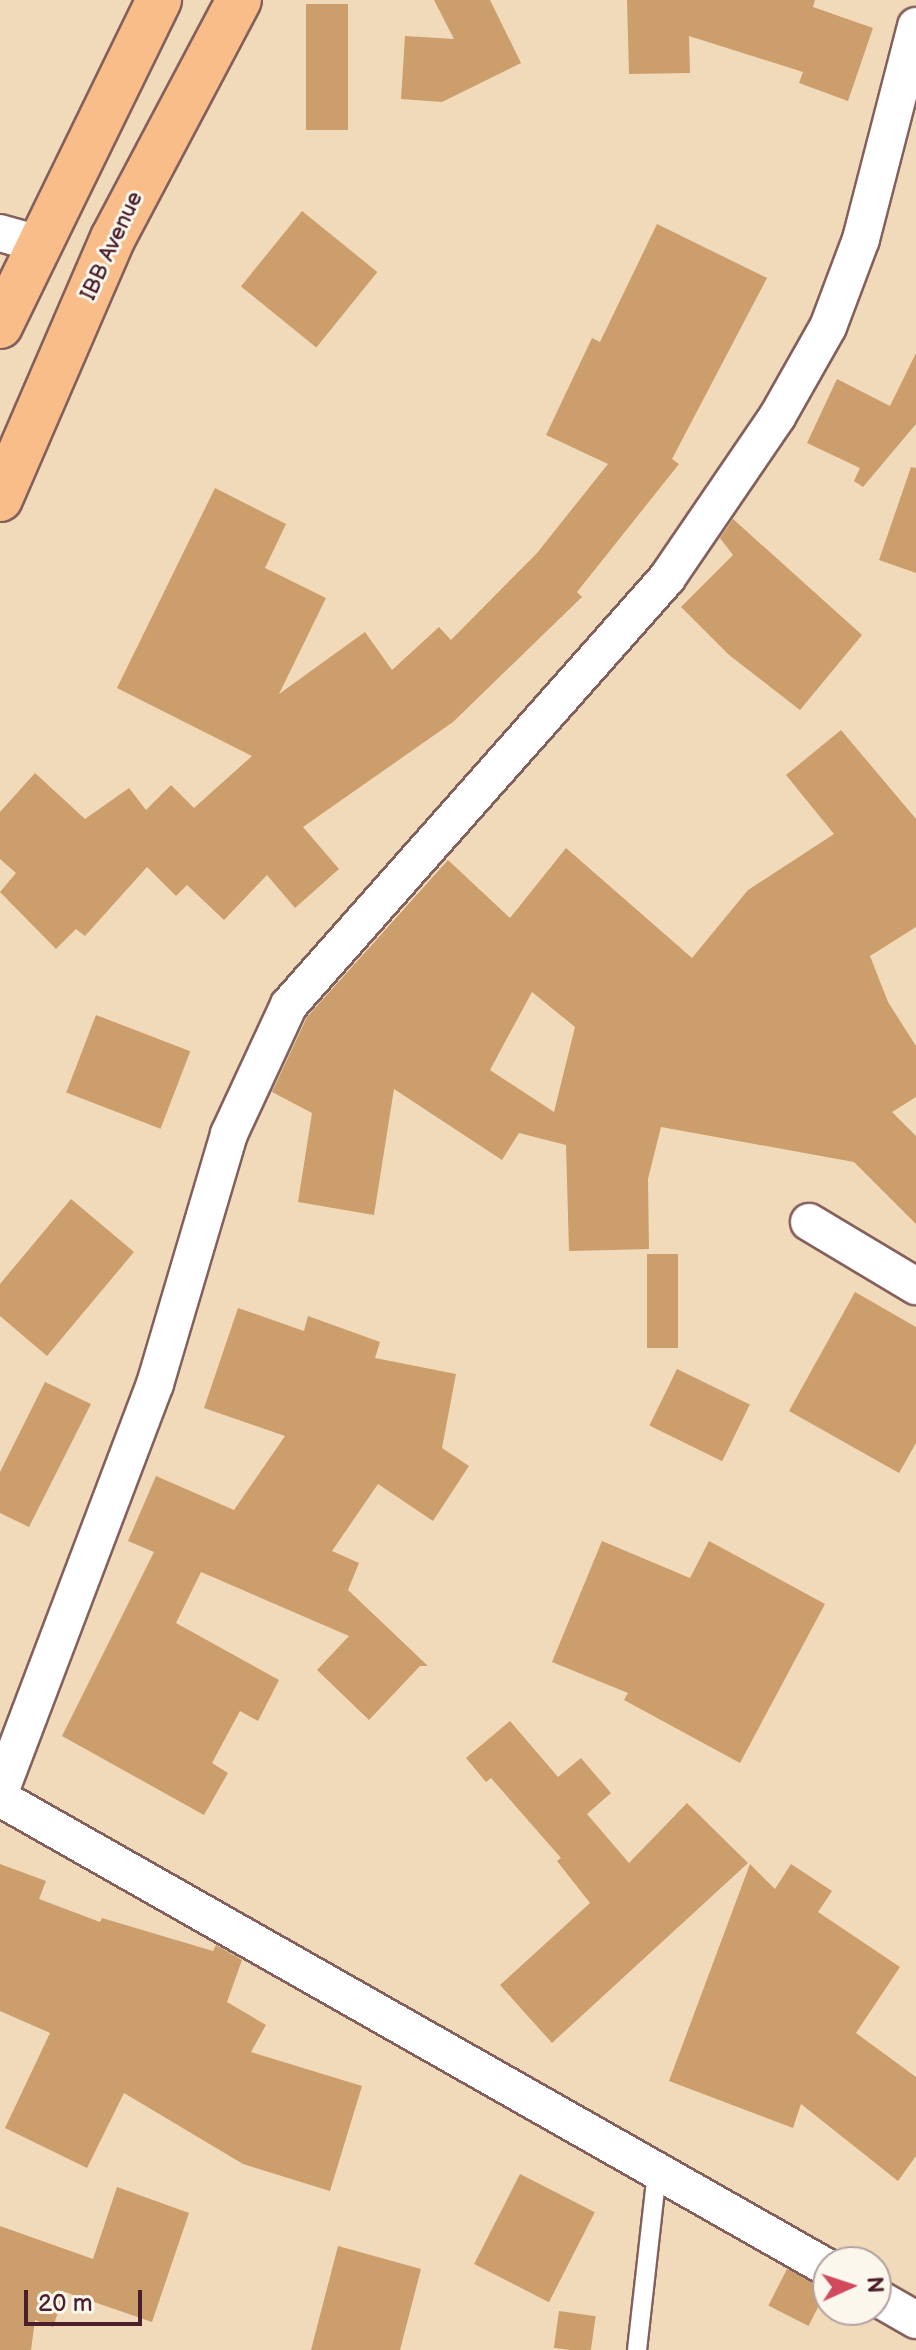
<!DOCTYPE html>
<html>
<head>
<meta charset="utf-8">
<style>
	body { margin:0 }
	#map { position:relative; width:916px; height:2350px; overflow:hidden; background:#f1daba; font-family:"Balsamiq Sans",sans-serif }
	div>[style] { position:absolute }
	.building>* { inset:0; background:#cc9e6b; transform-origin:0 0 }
	.roads { filter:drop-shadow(2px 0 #84605d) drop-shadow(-2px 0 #84605d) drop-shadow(0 2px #84605d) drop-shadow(0 -2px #84605d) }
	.lane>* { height:18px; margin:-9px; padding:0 9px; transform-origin:9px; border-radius:9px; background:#fff }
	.street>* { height:36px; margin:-18px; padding:0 18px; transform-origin:18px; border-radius:18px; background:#fff }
	.primary>* { height:44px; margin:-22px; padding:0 22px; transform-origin:22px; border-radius:22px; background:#f8bd89 }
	span { translate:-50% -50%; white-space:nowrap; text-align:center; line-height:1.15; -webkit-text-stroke:6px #fbf7ec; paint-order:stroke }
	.street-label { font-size:22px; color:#4a1f2b }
	.north { position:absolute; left:812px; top:2246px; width:80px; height:80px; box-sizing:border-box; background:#fbf7ec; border:2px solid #b4a19f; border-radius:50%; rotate:87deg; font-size:22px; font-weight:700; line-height:32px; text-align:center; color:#4a1f2b }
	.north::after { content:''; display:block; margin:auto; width:28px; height:36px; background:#d1495b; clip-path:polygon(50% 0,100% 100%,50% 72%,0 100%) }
	.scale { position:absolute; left:24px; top:2290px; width:118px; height:36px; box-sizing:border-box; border:4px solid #4a1f2b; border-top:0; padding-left:10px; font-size:24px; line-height:28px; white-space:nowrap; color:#4a1f2b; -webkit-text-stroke:6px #fbf7ec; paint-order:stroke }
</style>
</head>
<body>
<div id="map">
	<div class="building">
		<div style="clip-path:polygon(434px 0,490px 0,521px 63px,442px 102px,401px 99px,405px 36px,454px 39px)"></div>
		<div style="clip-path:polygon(627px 0,815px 0,813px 7px,873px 28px,848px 101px,799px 83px,803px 72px,689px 36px,690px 73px,629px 74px)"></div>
		<div style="left:306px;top:4px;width:42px;height:126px"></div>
		<div style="left:302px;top:211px;width:97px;height:97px;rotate:39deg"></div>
		<div style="clip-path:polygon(657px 224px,767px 278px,672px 459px,679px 464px,577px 592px,582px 597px,453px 722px,303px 827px,339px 869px,295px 908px,267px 875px,224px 920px,187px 885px,176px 896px,147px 867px,85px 936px,76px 929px,56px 949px,0 892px,16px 873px,0 859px,0 812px,35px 773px,85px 819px,129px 788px,146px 810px,171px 785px,194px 808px,252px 756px,117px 688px,215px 488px,286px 524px,265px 568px,326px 598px,279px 694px,365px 632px,392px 670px,439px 627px,451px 640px,537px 553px,608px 464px,546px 435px,592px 338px,600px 342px)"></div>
		<div style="clip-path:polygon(916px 353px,916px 424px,863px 487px,854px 481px,860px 468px,807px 443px,837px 379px,890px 406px)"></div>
		<div style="clip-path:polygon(911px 467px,916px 468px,916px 573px,879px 560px)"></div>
		<div style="clip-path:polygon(733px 519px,862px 635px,800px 710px,729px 655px,681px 607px,733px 555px,720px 538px)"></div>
		<div style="clip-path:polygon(evenodd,841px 730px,916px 819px,916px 927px,870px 956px,888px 1002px,916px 1046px,916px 1097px,892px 1112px,916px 1136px,916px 1224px,854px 1162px,661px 1127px,648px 1179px,649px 1249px,569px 1251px,566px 1145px,519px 1133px,502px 1160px,394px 1089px,374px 1215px,298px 1202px,312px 1113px,272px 1092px,307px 1017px,448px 860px,510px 918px,566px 848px,692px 958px,748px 890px,834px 834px,786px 775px,841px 730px,532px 992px,575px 1027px,554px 1112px,490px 1070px,532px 992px)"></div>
		<div style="left:96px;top:1015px;width:101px;height:83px;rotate:21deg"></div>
		<div style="clip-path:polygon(71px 1199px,134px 1252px,47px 1356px,0 1316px,0 1284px)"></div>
		<div style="left:647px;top:1254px;width:31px;height:94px"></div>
		<div style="clip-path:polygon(855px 1292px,916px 1327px,916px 1443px,899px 1473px,789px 1411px)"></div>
		<div style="clip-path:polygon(238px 1308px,304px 1331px,308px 1316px,380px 1342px,375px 1358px,456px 1374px,442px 1448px,469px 1466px,433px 1521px,378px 1484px,332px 1551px,359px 1563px,348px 1590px,428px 1666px,420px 1666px,369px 1720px,317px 1670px,349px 1636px,201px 1572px,176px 1623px,279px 1680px,258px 1721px,240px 1711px,212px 1763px,228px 1773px,204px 1815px,62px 1736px,154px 1552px,128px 1541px,156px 1476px,234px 1510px,285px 1436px,204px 1408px)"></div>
		<div style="left:677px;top:1369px;width:81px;height:63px;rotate:26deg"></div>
		<div style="clip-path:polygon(45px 1382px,91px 1404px,29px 1527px,0 1513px,0 1472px)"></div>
		<div style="clip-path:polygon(602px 1541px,690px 1578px,709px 1541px,825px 1604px,740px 1763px,624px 1700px,628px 1693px,552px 1662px)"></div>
		<div style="clip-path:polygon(510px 1721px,558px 1777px,581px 1758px,611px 1793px,587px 1814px,629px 1863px,687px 1803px,748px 1863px,552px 2043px,500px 1985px,590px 1903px,557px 1861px,561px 1858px,491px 1778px,486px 1782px,466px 1758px)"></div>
		<div style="clip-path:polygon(0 1864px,46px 1881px,39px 1899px,100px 1922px,102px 1918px,213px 1951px,216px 1945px,242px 1960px,227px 2002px,266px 2025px,251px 2052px,362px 2086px,330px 2191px,243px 2164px,124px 2093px,87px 2168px,5px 2128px,50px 2033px,0 2011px)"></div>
		<div style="clip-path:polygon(750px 1864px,775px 1889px,791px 1864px,832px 1891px,818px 1912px,900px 1967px,856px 2033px,916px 2077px,916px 2156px,898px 2181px,801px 2104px,793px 2128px,669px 2081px)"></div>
		<div style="left:520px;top:2174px;width:84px;height:101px;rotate:27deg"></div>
		<div style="clip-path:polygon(117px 2187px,189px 2213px,152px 2322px,65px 2292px,53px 2327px,35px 2320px,31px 2350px,0 2350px,0 2226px,93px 2259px)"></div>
		<div style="clip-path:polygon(338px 2246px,421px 2269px,400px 2350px,311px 2350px)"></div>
		<div style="left:787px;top:2269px;width:45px;height:41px;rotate:27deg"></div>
		<div style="left:559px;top:2311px;width:37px;height:37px;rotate:8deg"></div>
	</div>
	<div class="roads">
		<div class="lane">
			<div style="left:637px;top:2350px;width:179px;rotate:-83.6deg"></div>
		</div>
		<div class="street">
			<div style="left:0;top:233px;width:41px;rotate:15.8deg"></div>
			<div style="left:809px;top:1222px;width:125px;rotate:30.9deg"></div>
			<div style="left:0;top:1792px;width:436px;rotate:-69.2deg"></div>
			<div style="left:155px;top:1384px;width:261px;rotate:-73.5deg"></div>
			<div style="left:229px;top:1134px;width:142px;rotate:-65.1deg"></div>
			<div style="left:289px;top:1005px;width:570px;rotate:-48.48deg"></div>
			<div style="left:667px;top:578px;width:195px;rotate:-55.7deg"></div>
			<div style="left:777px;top:417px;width:103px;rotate:-60.5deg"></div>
			<div style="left:828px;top:327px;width:94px;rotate:-69.4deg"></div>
			<div style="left:861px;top:239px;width:220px;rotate:-75.5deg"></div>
			<div style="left:0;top:1798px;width:952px;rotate:29.58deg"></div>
			<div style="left:876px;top:2297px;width:46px;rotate:29.9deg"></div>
		</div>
		<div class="primary">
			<div style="left:0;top:326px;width:363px;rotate:-64deg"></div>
			<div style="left:0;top:499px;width:284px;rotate:-66.6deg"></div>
			<div style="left:113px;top:238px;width:269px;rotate:-62.1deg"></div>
		</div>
	</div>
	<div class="street-label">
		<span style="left:112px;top:246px;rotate:-65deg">IBB Avenue</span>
	</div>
	<div class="north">N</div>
	<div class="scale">20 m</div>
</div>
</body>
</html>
